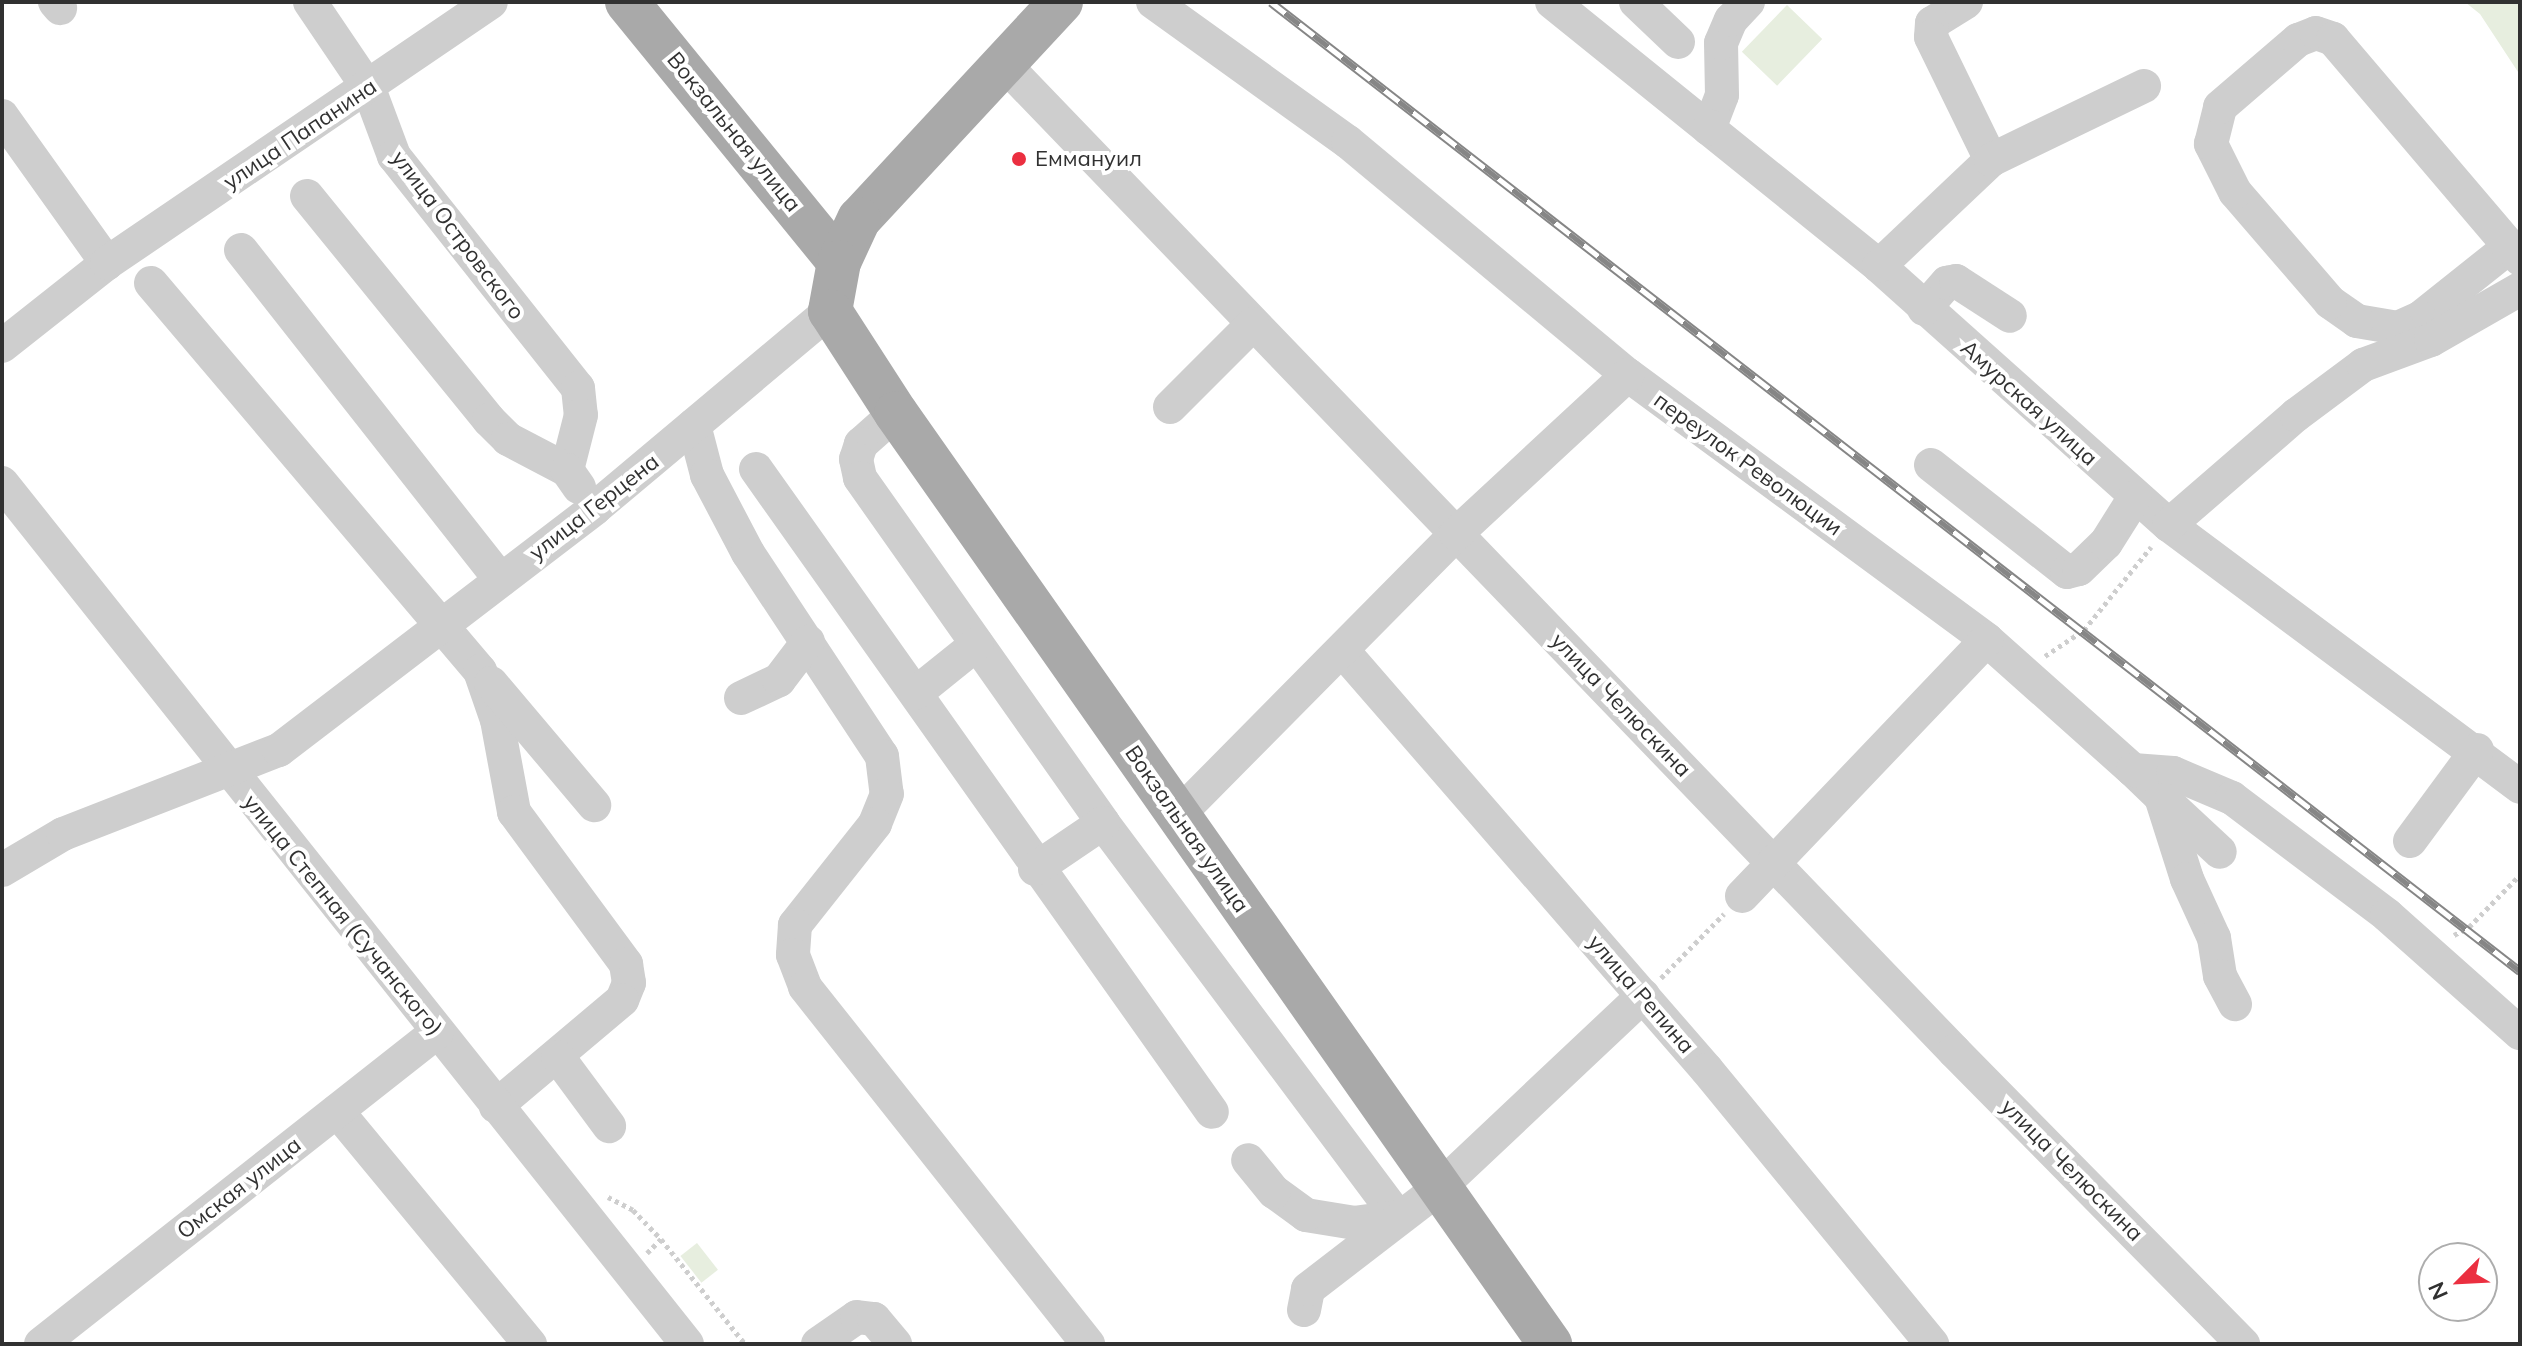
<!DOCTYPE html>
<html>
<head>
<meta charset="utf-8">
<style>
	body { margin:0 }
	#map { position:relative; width:2522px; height:1346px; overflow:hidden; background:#fff; font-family:Mulish,sans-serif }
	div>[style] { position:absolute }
	.green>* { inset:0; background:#e7eedf; transform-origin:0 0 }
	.path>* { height:5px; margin-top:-2.5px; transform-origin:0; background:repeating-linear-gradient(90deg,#cecece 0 4px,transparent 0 8px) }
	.minor>* { height:34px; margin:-17px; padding:0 17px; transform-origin:17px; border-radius:17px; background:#cecece }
	.major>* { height:44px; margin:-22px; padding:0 22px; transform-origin:22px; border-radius:22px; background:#a9a9a9 }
	.rail>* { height:9px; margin-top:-4.5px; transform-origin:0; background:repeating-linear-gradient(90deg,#fff 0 18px,#868686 0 36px); box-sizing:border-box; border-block:2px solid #868686 }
	.dots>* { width:22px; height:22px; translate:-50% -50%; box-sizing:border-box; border:4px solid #fff; border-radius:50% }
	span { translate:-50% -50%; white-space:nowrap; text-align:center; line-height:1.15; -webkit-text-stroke:8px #fff; paint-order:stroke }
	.street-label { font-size:22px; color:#313131 }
	.poi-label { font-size:22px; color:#313131 }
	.left { translate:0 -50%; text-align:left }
	.frame { position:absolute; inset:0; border:4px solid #313131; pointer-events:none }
	.north { position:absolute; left:2418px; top:1242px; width:80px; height:80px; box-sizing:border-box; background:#fff; border:2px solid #adadad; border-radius:50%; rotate:246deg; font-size:22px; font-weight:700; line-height:32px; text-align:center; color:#313131 }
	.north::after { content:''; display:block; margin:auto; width:28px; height:36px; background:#eb2f40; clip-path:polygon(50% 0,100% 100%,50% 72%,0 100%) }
</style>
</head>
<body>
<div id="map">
	<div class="green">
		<div style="clip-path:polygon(2465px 2px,2520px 2px,2520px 75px,2480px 14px)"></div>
		<div style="left:1787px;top:5px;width:49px;height:65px;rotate:44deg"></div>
		<div style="left:697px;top:1243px;width:34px;height:21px;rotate:52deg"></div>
	</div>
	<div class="path">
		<div style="left:2045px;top:656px;width:47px;rotate:-33.7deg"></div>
		<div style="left:2084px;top:630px;width:107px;rotate:-51.1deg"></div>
		<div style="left:2454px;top:935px;width:17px;rotate:-28deg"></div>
		<div style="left:2469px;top:927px;width:73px;rotate:-45.6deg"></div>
		<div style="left:1661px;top:978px;width:90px;rotate:-45.5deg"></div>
		<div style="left:608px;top:1197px;width:28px;rotate:27deg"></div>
		<div style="left:633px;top:1210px;width:40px;rotate:46deg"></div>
		<div style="left:661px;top:1239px;width:134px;rotate:51.3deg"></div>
		<div style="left:647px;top:1253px;width:20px;rotate:-45deg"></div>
	</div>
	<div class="minor">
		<div style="left:55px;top:2px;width:8px;rotate:50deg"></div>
		<div style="left:310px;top:2px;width:105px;rotate:55.9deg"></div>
		<div style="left:369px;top:89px;width:72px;rotate:69.5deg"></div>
		<div style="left:394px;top:156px;width:296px;rotate:51.6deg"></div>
		<div style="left:578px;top:388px;width:27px;rotate:84deg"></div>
		<div style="left:581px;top:415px;width:57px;rotate:104.3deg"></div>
		<div style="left:1153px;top:2px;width:240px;rotate:35.7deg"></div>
		<div style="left:1348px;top:142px;width:364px;rotate:39.8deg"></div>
		<div style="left:1628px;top:375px;width:446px;rotate:36.4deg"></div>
		<div style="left:1987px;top:640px;width:195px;rotate:41.7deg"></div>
		<div style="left:2133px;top:770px;width:39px;rotate:44deg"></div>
		<div style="left:2161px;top:797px;width:86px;rotate:72.4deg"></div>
		<div style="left:2187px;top:879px;width:65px;rotate:65.4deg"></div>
		<div style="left:2214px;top:938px;width:38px;rotate:81deg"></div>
		<div style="left:2220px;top:976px;width:32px;rotate:62deg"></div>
		<div style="left:1552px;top:2px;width:420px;rotate:38.9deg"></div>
		<div style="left:1879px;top:266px;width:389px;rotate:41.8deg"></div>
		<div style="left:2169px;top:525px;width:438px;rotate:36.7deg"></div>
		<div style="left:1636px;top:2px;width:58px;rotate:43.6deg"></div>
		<div style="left:1966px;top:2px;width:40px;rotate:148deg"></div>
		<div style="left:1932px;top:23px;width:14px;rotate:94deg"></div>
		<div style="left:1931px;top:37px;width:137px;rotate:64deg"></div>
		<div style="left:1002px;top:62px;width:1373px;rotate:46.09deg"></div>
		<div style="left:1954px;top:1051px;width:412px;rotate:45.4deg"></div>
		<div style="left:2px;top:116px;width:181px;rotate:54.5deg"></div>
		<div style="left:1709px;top:129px;width:36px;rotate:-69deg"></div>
		<div style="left:1722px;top:95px;width:52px;rotate:-91.1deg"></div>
		<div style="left:1721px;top:43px;width:25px;rotate:-67deg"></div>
		<div style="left:1731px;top:20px;width:25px;rotate:-47deg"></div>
		<div style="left:307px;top:196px;width:289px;rotate:50.9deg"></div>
		<div style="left:489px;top:420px;width:27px;rotate:45deg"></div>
		<div style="left:508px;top:439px;width:67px;rotate:27.7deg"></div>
		<div style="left:567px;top:470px;width:21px;rotate:55deg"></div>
		<div style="left:2508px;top:248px;width:112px;rotate:141.5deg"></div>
		<div style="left:2420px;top:318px;width:24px;rotate:156deg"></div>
		<div style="left:2398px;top:328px;width:42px;rotate:-170.3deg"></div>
		<div style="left:2357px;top:321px;width:33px;rotate:-145deg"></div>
		<div style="left:2330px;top:302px;width:145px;rotate:-130.8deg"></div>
		<div style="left:2235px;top:192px;width:54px;rotate:-116.6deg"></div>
		<div style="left:2211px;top:144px;width:38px;rotate:-76deg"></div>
		<div style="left:2220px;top:107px;width:103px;rotate:-40.7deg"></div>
		<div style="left:2298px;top:40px;width:19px;rotate:-21deg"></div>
		<div style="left:2316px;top:33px;width:18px;rotate:19deg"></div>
		<div style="left:2333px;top:39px;width:289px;rotate:49.6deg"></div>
		<div style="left:241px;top:250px;width:420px;rotate:51.8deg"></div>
		<div style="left:1879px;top:266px;width:154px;rotate:-43.4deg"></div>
		<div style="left:1991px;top:160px;width:170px;rotate:-25.8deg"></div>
		<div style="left:151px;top:283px;width:509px;rotate:49.7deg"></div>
		<div style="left:480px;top:671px;width:52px;rotate:70.9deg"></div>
		<div style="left:497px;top:720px;width:94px;rotate:79.5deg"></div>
		<div style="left:514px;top:812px;width:189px;rotate:53.6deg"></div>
		<div style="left:626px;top:964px;width:19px;rotate:81deg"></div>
		<div style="left:629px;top:983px;width:18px;rotate:112deg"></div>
		<div style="left:622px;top:1000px;width:165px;rotate:139.9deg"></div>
		<div style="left:1924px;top:309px;width:35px;rotate:-49deg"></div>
		<div style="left:1947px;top:283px;width:9px;rotate:-13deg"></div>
		<div style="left:1956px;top:281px;width:64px;rotate:32.9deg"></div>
		<div style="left:2px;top:346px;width:134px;rotate:-38.3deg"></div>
		<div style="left:107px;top:263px;width:464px;rotate:-34.2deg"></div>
		<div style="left:1170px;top:407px;width:117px;rotate:-45deg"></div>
		<div style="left:896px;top:413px;width:47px;rotate:138.5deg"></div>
		<div style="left:861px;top:444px;width:16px;rotate:108deg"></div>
		<div style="left:856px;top:459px;width:19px;rotate:78deg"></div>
		<div style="left:860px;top:478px;width:422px;rotate:54.8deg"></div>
		<div style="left:1103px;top:823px;width:492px;rotate:53.2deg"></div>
		<div style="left:1398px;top:1217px;width:43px;rotate:172.1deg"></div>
		<div style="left:1355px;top:1223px;width:50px;rotate:-170.7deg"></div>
		<div style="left:1306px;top:1215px;width:39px;rotate:-144deg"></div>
		<div style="left:1274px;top:1192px;width:41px;rotate:-129.1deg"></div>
		<div style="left:694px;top:425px;width:52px;rotate:75.4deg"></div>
		<div style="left:707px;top:475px;width:88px;rotate:62.3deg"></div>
		<div style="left:748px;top:553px;width:243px;rotate:56.6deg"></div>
		<div style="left:882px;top:756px;width:38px;rotate:83deg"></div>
		<div style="left:887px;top:794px;width:32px;rotate:112deg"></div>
		<div style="left:875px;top:824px;width:129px;rotate:128.4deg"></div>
		<div style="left:795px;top:925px;width:30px;rotate:94deg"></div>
		<div style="left:793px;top:955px;width:34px;rotate:69deg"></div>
		<div style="left:805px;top:987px;width:456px;rotate:51.6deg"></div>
		<div style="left:1931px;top:465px;width:173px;rotate:38.2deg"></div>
		<div style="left:2067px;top:572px;width:12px;rotate:-14deg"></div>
		<div style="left:2079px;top:569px;width:37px;rotate:-44deg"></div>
		<div style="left:2106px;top:543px;width:54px;rotate:-57.8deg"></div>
		<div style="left:756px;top:469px;width:788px;rotate:54.66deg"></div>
		<div style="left:2px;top:483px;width:1100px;rotate:51.49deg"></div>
		<div style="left:2169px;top:525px;width:168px;rotate:-40.9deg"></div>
		<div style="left:2296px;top:415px;width:84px;rotate:-36.7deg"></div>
		<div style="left:2363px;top:365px;width:72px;rotate:-20.2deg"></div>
		<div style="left:2431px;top:340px;width:103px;rotate:-29.8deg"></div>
		<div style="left:1342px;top:650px;width:556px;rotate:49.01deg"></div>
		<div style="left:1707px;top:1070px;width:355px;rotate:50.6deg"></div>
		<div style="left:491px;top:683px;width:160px;rotate:49.8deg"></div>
		<div style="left:916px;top:693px;width:78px;rotate:-38.8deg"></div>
		<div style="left:741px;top:698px;width:42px;rotate:-25.3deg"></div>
		<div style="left:779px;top:680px;width:48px;rotate:-52.7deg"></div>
		<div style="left:2133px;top:770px;width:40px;rotate:4.3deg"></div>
		<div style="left:2173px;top:773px;width:64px;rotate:23deg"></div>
		<div style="left:2232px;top:798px;width:194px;rotate:37deg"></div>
		<div style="left:2387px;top:915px;width:178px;rotate:41.6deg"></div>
		<div style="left:2164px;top:800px;width:76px;rotate:42.9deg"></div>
		<div style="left:1178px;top:815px;width:395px;rotate:-45.3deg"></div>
		<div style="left:1456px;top:534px;width:234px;rotate:-42.8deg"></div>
		<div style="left:2410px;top:841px;width:113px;rotate:-53.6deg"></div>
		<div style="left:1035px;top:869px;width:82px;rotate:-34.1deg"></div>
		<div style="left:2px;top:870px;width:71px;rotate:-30.5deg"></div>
		<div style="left:63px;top:834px;width:232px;rotate:-21.3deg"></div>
		<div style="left:279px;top:750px;width:398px;rotate:-37.4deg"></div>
		<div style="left:595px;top:508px;width:307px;rotate:-40deg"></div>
		<div style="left:1742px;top:896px;width:354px;rotate:-46.3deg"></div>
		<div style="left:558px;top:1057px;width:86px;rotate:53.5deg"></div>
		<div style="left:337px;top:1111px;width:303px;rotate:50.4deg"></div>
		<div style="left:1304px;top:1310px;width:21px;rotate:-79deg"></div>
		<div style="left:1308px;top:1289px;width:164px;rotate:-37.6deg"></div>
		<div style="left:1438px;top:1189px;width:282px;rotate:-43.3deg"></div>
		<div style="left:41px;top:1344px;width:504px;rotate:-38.23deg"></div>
		<div style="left:818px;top:1344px;width:47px;rotate:-34.7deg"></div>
		<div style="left:857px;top:1317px;width:17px;rotate:7deg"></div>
		<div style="left:874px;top:1319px;width:33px;rotate:50deg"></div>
	</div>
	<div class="major">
		<div style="left:627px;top:2px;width:335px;rotate:50.8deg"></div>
		<div style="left:1061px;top:2px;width:296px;rotate:132.9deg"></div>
		<div style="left:859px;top:219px;width:47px;rotate:114.9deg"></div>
		<div style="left:839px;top:262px;width:50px;rotate:100.4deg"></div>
		<div style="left:830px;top:311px;width:121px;rotate:57.1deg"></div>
		<div style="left:896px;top:413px;width:1138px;rotate:54.91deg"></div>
	</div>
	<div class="rail">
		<div style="left:1271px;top:2px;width:1581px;rotate:37.81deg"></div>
	</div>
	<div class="dots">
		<div style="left:1019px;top:159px;background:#eb2f40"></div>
	</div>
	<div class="street-label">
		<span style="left:734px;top:132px;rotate:51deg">Вокзальная улица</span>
		<span style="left:300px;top:134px;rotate:-34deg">улица Папанина</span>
		<span style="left:458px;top:235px;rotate:53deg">улица Островского</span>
		<span style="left:2029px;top:403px;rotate:42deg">Амурская улица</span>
		<span style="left:1748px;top:464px;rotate:36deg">переулок Революции</span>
		<span style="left:594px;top:507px;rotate:-38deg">улица Герцена</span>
		<span style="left:1621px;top:705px;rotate:46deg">улица Челюскина</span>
		<span style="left:1187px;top:829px;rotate:55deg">Вокзальная улица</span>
		<span style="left:343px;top:915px;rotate:51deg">улица Степная (Сучанского)</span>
		<span style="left:1641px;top:994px;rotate:49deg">улица Репина</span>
		<span style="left:2072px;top:1170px;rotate:45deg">улица Челюскина</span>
		<span style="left:239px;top:1188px;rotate:-38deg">Омская улица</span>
	</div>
	<div class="poi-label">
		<span class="left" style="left:1035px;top:159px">Еммануил</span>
	</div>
	<div class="frame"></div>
	<div class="north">N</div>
</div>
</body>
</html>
